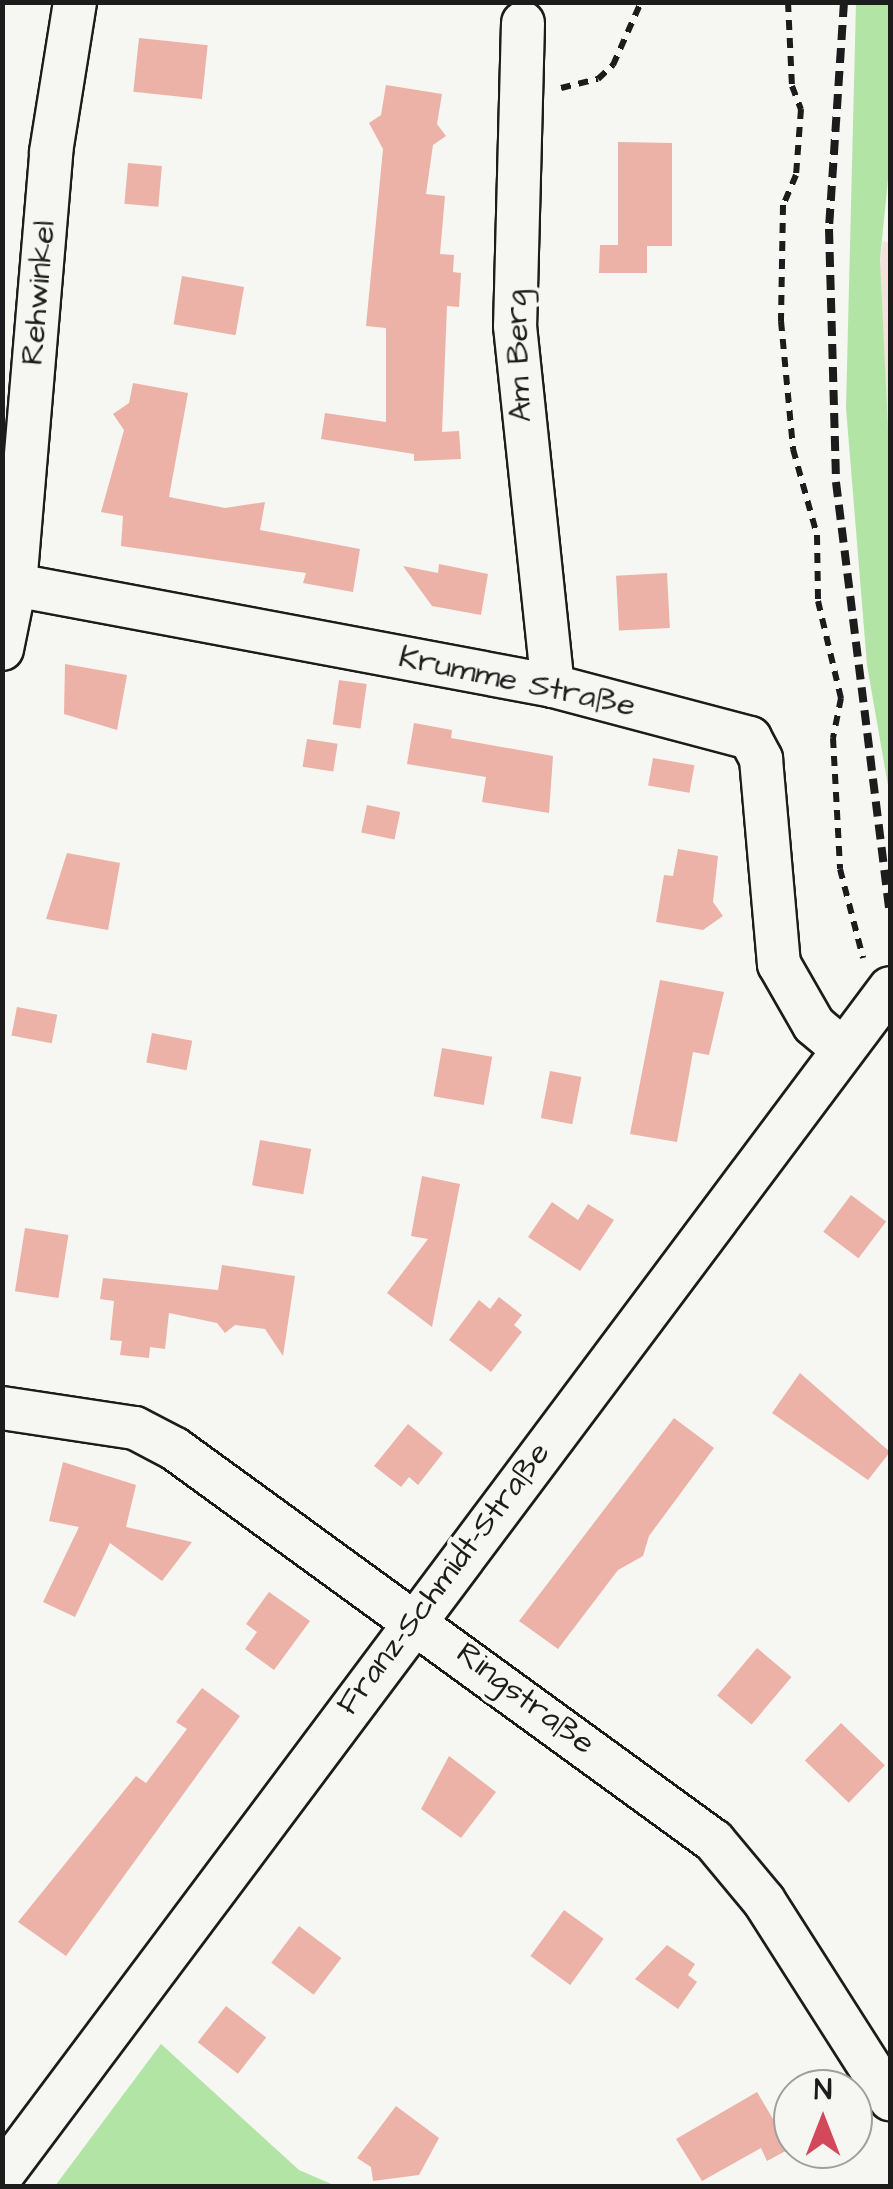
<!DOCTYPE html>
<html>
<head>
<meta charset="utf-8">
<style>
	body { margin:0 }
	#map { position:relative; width:893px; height:2189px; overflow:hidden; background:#f6f6f2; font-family:"Architects Daughter",sans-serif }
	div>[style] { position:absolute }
	.built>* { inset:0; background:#f3e2dc }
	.green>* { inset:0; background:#b2e4a5 }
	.building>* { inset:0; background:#ecb2a8; transform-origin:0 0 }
	.path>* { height:6px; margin-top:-3px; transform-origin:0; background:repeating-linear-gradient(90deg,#1c1c1c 0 10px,transparent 0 18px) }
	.roads { filter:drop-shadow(2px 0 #1c1c1c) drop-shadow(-2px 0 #1c1c1c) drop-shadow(0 2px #1c1c1c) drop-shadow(0 -2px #1c1c1c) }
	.street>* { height:42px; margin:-21px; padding:0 21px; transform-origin:21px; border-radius:21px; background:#f6f6f2 }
	.rail>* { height:8px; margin-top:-4px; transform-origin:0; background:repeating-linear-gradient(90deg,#1c1c1c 0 15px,transparent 0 23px) }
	span { translate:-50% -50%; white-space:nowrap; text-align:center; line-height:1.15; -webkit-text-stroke:8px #f6f6f2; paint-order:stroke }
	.street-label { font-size:32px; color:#1c1c1c }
	.frame { position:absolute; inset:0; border:5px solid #1c1c1c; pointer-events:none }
	.north { position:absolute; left:773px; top:2069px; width:100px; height:100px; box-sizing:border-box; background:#f6f6f2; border:2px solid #9f9f9c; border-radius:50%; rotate:0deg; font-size:28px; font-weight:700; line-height:40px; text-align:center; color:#1c1c1c }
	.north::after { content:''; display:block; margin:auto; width:35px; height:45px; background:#d1495b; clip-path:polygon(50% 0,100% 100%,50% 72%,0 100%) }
</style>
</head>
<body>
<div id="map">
	<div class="built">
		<div style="clip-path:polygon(883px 241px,890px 243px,890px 454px,878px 404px,876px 290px)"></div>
	</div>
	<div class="green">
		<div style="clip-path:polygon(856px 3px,890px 3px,890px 159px,880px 260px,890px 472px,890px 797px,867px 665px,846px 408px)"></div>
		<div style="clip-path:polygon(161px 2044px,299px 2170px,336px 2186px,55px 2186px)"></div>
	</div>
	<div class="building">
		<div style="left:139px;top:38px;width:69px;height:54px;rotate:6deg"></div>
		<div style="clip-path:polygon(386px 85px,442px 94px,437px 124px,446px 136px,433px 145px,426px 194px,445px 196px,440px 254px,454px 255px,453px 272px,461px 273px,459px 307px,447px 306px,442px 432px,459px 431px,461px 459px,414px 461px,414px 454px,321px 439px,325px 413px,386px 422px,386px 328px,366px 326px,383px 149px,369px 123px,381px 115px)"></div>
		<div style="clip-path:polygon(618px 142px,672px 143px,672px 246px,647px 246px,647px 273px,599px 273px,600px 245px,618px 245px)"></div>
		<div style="left:128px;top:163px;width:34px;height:41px;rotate:5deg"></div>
		<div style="left:182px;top:276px;width:63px;height:49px;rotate:10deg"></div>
		<div style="clip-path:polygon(133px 383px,188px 393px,169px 497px,225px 508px,265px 502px,260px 530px,360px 549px,353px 592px,303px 583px,306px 573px,121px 546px,123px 516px,101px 512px,124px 430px,113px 414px,129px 403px)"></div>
		<div style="clip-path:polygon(439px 564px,488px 574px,481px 615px,432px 606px,403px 566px,438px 573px)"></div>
		<div style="left:667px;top:573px;width:55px;height:51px;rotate:87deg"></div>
		<div style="clip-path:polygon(65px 664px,127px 675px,117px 730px,64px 714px)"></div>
		<div style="left:339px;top:680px;width:28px;height:45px;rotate:8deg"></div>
		<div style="clip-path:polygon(414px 723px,452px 730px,451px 738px,553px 756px,549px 813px,482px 802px,486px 777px,407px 764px)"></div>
		<div style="left:307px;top:739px;width:31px;height:28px;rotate:9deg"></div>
		<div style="left:653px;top:758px;width:42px;height:28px;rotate:10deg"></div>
		<div style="left:367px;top:805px;width:34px;height:28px;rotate:12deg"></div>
		<div style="clip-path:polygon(678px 849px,718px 856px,713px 902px,723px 916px,703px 930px,656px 922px,664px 875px,673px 876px)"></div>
		<div style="clip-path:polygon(67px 853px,120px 863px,108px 930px,46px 919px)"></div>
		<div style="clip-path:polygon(660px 980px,724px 992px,709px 1055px,693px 1052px,677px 1142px,630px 1134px)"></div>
		<div style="left:17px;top:1007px;width:41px;height:29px;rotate:11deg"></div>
		<div style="left:152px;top:1033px;width:41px;height:30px;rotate:11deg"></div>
		<div style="left:442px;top:1048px;width:51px;height:49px;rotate:10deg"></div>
		<div style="left:550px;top:1071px;width:32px;height:48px;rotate:11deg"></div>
		<div style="left:260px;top:1140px;width:52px;height:46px;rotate:10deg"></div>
		<div style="clip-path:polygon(422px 1176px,460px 1184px,432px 1327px,387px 1293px,428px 1239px,411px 1236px)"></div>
		<div style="left:851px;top:1195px;width:44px;height:46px;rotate:37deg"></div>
		<div style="clip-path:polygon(552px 1202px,578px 1220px,588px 1204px,614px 1220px,580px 1271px,528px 1237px)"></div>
		<div style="left:25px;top:1228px;width:44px;height:64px;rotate:9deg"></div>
		<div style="clip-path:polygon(222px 1265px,295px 1276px,283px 1356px,265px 1329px,235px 1325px,225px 1333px,217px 1323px,169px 1313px,165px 1349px,150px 1347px,149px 1358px,120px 1355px,122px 1341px,110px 1340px,114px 1301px,100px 1299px,103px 1278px,218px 1290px)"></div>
		<div style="clip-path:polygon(499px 1297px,522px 1315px,514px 1325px,522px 1332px,491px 1372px,449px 1340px,479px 1300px,490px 1309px)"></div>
		<div style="clip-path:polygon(800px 1373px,890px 1452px,868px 1480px,772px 1413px)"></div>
		<div style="clip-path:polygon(674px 1418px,714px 1448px,649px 1536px,643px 1556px,618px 1570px,558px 1649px,519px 1621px)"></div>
		<div style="clip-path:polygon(408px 1424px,443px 1453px,418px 1485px,409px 1477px,401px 1487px,374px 1466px)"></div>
		<div style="clip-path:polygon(63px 1462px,136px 1485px,126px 1527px,192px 1542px,162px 1581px,110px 1543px,75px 1617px,43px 1602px,79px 1527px,49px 1521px)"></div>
		<div style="clip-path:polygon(269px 1592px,310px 1621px,274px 1670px,245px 1649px,257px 1632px,246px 1624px)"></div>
		<div style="left:757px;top:1648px;width:45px;height:62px;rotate:40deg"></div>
		<div style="clip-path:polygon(202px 1688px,240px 1716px,66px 1956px,18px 1922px,136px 1776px,146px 1783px,187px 1729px,176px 1722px)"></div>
		<div style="left:841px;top:1723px;width:61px;height:52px;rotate:44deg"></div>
		<div style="clip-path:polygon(449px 1756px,496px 1792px,461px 1838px,421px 1809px)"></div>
		<div style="left:564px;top:1910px;width:49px;height:57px;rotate:36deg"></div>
		<div style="left:299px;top:1926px;width:53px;height:46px;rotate:37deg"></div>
		<div style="clip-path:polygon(667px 1945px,695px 1964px,688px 1975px,697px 1982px,678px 2009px,635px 1979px)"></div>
		<div style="left:226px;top:2006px;width:51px;height:46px;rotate:38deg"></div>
		<div style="clip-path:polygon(757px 2092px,776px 2124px,793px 2115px,793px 2147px,767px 2161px,761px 2148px,702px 2181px,676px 2139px)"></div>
		<div style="clip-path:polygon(396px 2106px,439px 2138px,419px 2175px,373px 2181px,371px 2167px,357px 2158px)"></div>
	</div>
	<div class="path">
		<div style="left:788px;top:2px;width:84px;rotate:87.3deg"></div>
		<div style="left:792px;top:86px;width:25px;rotate:69deg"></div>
		<div style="left:801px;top:109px;width:66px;rotate:94.3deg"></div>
		<div style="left:796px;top:175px;width:33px;rotate:113deg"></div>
		<div style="left:783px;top:205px;width:116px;rotate:91deg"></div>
		<div style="left:781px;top:321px;width:129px;rotate:84.6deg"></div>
		<div style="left:793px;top:449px;width:89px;rotate:74.4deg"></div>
		<div style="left:817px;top:535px;width:66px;rotate:89.1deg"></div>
		<div style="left:818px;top:601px;width:100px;rotate:76.7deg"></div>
		<div style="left:841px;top:698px;width:41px;rotate:101.3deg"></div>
		<div style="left:833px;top:738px;width:131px;rotate:86.9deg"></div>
		<div style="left:840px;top:869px;width:92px;rotate:75.5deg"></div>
		<div style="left:561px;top:88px;width:38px;rotate:-14deg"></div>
		<div style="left:598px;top:79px;width:21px;rotate:-43deg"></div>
		<div style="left:613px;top:65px;width:69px;rotate:-66deg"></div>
	</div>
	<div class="roads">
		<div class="street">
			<div style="left:523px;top:23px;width:303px;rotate:91.5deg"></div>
			<div style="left:515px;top:326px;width:362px;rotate:84deg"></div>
			<div style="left:15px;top:585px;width:547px;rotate:10.63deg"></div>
			<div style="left:553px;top:686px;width:204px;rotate:14.8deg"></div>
			<div style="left:750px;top:738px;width:24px;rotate:62deg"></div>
			<div style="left:761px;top:759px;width:206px;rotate:85deg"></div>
			<div style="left:779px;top:964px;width:70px;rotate:60.2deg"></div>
			<div style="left:814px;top:1025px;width:35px;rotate:40deg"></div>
			<div style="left:2px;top:649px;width:65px;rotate:-78.5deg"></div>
			<div style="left:15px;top:585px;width:434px;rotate:-85.2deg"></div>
			<div style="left:51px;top:152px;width:152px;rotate:-80.9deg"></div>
			<div style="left:2px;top:1408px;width:134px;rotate:8.6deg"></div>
			<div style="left:135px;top:1428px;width:45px;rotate:27.7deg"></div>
			<div style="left:175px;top:1449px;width:666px;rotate:36.03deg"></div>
			<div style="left:714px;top:1841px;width:78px;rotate:50.2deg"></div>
			<div style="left:764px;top:1901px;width:235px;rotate:57.5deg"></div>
			<div style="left:2px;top:2175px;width:1482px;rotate:-53.2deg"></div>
		</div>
	</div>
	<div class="rail">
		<div style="left:844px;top:2px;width:227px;rotate:93.8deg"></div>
		<div style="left:829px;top:229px;width:253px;rotate:88.4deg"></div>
		<div style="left:836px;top:482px;width:435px;rotate:82.9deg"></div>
	</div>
	<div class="street-label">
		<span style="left:39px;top:293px;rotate:-85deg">Rehwinkel</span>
		<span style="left:519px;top:356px;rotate:-92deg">Am Berg</span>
		<span style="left:517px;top:682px;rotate:12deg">Krumme Straße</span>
		<span style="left:444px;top:1579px;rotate:-53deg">Franz-Schmidt-Straße</span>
		<span style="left:525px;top:1699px;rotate:37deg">Ringstraße</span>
	</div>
	<div class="frame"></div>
	<div class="north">N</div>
</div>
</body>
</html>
